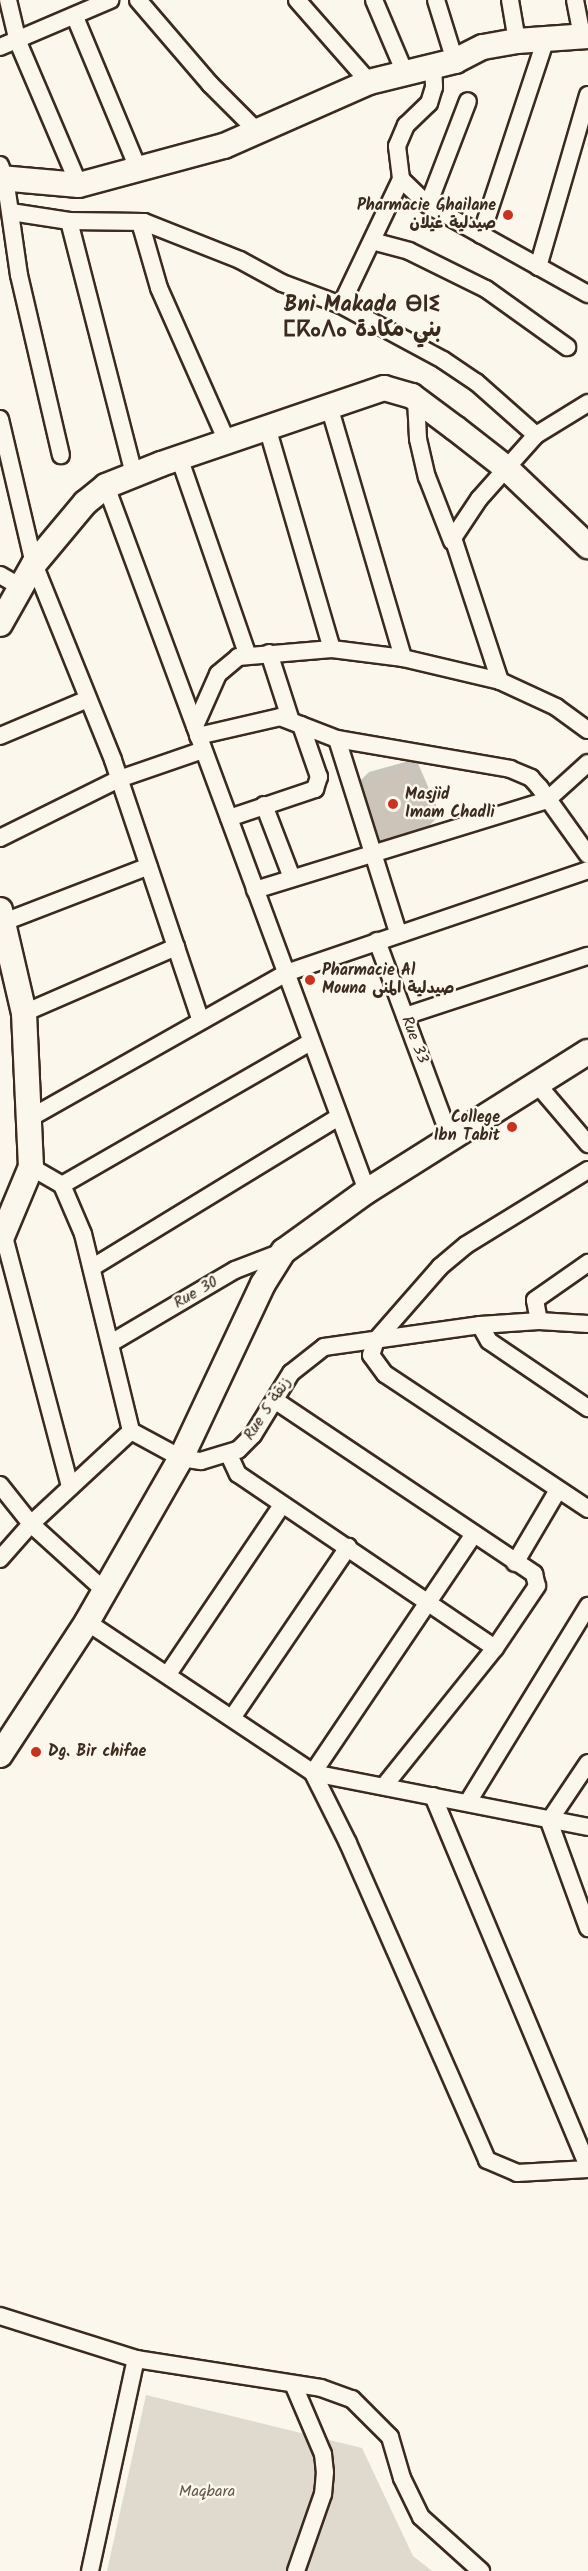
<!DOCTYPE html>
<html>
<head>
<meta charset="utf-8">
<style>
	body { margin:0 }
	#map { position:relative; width:588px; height:2571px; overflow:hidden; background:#fbf7ec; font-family:Kalam,"Playpen Sans Arabic","Noto Sans Tifinagh",sans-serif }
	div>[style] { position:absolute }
	.green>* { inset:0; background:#dfd9ce }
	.shadow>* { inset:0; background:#0003 }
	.building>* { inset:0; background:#ccc4b9; transform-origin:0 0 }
	.roads { filter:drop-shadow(2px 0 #3b2a1e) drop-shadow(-2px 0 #3b2a1e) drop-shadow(0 2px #3b2a1e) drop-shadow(0 -2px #3b2a1e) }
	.street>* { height:16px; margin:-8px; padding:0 8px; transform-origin:8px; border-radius:8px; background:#fbf7ec }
	.secondary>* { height:24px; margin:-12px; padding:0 12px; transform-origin:12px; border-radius:12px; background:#fbf7ec }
	.dots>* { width:16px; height:16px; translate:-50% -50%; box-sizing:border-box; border:3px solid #fbf7ec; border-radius:50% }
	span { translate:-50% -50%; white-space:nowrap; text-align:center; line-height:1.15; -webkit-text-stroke:5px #fbf7ec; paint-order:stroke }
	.poi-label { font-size:16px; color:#3b2a1e; font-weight:700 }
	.right { translate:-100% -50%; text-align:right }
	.left { translate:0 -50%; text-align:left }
	.street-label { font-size:16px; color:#3b2a1e }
	.park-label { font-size:16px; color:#64564a }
	.district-label { font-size:22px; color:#3b2a1e; font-weight:700 }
</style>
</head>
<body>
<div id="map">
	<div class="green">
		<div style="clip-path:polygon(146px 2395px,362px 2448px,413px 2556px,432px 2571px,107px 2571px)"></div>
	</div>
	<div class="shadow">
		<div style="clip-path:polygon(416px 759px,440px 814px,431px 824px,378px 842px,359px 782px,369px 772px)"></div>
	</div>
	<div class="building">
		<div style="left:406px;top:767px;width:64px;height:50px;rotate:67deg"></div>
	</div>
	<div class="roads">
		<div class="street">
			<div style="left:8px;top:0;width:43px;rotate:76.6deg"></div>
			<div style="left:18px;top:42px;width:155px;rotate:66.9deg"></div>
			<div style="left:138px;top:0;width:111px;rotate:49.4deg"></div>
			<div style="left:210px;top:84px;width:68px;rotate:45deg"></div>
			<div style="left:297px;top:0;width:109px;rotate:48.7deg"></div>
			<div style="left:374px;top:0;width:79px;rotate:67deg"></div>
			<div style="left:436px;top:0;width:64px;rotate:72.7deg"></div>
			<div style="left:510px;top:0;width:42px;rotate:80.3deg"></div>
			<div style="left:575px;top:0;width:38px;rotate:79deg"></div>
			<div style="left:75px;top:17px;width:167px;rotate:67.4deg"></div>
			<div style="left:0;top:47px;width:120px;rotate:-23.1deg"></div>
			<div style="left:433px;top:66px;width:21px;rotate:87deg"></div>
			<div style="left:434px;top:87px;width:17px;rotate:107deg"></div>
			<div style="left:429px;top:103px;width:32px;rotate:136deg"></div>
			<div style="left:406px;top:125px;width:23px;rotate:113deg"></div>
			<div style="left:397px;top:146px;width:33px;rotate:83deg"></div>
			<div style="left:401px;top:179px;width:37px;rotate:44deg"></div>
			<div style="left:428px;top:205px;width:183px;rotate:29.1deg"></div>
			<div style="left:0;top:165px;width:14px;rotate:69deg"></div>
			<div style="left:5px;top:178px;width:98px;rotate:81.8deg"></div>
			<div style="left:19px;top:275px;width:185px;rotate:76.9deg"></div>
			<div style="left:428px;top:205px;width:111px;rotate:-69deg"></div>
			<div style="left:11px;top:212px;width:59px;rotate:8.8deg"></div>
			<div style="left:69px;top:221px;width:75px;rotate:0.8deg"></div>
			<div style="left:144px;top:222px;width:103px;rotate:21.6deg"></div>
			<div style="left:240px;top:260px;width:48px;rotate:28.7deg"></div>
			<div style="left:282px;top:283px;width:63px;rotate:20.4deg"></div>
			<div style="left:341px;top:305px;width:116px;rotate:28.3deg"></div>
			<div style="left:443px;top:360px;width:40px;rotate:34deg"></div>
			<div style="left:476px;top:382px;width:80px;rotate:41.5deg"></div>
			<div style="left:69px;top:221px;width:262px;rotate:75.6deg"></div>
			<div style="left:144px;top:222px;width:7px;rotate:106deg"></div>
			<div style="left:142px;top:229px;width:61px;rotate:73.9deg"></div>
			<div style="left:159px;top:288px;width:171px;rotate:66.1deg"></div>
			<div style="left:481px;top:235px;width:206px;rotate:-71.7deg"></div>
			<div style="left:372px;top:241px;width:38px;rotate:15deg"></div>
			<div style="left:409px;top:251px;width:86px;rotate:26.3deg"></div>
			<div style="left:486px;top:289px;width:100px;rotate:35.6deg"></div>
			<div style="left:538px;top:267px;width:179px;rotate:-73.8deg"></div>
			<div style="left:341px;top:305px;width:140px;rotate:-64.5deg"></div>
			<div style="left:416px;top:399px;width:40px;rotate:87.1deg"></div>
			<div style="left:418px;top:439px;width:39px;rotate:77deg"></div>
			<div style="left:427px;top:477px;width:69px;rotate:68.7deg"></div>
			<div style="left:329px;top:406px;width:263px;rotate:73.6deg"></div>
			<div style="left:0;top:419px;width:149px;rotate:76.8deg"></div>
			<div style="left:34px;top:564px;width:211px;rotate:68deg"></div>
			<div style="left:113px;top:760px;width:275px;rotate:71.4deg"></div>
			<div style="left:267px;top:427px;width:231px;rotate:73.7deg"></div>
			<div style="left:179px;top:457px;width:207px;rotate:70.9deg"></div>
			<div style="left:106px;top:486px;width:752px;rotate:69.68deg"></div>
			<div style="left:0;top:575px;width:22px;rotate:30deg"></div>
			<div style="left:269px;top:653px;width:71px;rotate:72.1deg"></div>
			<div style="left:500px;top:681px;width:151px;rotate:-108.2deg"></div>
			<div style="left:453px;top:538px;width:47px;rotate:-56.3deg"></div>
			<div style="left:479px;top:499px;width:86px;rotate:-48.3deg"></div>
			<div style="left:536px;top:435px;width:61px;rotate:-31.6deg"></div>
			<div style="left:195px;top:726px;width:57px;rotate:-66.1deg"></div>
			<div style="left:218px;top:674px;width:26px;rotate:-40deg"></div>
			<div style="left:238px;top:657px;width:94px;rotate:-4.9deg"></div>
			<div style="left:332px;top:649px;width:72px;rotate:7.2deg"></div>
			<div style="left:403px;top:658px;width:100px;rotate:13.3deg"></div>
			<div style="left:500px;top:681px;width:62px;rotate:24.9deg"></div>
			<div style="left:556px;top:707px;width:39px;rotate:36deg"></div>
			<div style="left:0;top:736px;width:95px;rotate:-22.8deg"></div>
			<div style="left:198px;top:736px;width:84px;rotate:-13deg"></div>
			<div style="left:280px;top:717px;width:61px;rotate:21.1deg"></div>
			<div style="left:337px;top:739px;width:176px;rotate:9.8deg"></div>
			<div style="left:510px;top:769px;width:23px;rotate:23deg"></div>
			<div style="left:531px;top:778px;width:13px;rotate:48deg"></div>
			<div style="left:540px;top:788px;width:82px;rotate:54.4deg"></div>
			<div style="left:337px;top:739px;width:203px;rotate:72.5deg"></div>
			<div style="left:264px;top:805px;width:78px;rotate:69deg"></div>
			<div style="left:229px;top:818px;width:91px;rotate:-18.6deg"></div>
			<div style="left:315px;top:789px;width:13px;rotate:-72deg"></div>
			<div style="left:319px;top:777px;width:55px;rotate:-109.1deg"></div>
			<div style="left:0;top:838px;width:133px;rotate:-26.4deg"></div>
			<div style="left:119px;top:779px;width:89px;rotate:-19deg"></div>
			<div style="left:255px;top:890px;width:306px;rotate:-17.1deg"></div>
			<div style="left:547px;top:800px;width:55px;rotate:-42.1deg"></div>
			<div style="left:4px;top:922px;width:155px;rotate:-21.1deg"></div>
			<div style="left:377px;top:941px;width:212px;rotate:69.6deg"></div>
			<div style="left:24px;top:1013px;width:166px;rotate:-23.5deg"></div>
			<div style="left:405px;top:1016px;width:193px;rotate:-18.2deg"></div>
			<div style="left:537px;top:1084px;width:79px;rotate:49.6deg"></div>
			<div style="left:30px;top:1118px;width:294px;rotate:-29.5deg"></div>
			<div style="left:286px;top:973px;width:319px;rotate:-18.8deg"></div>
			<div style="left:31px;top:1167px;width:36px;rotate:30deg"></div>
			<div style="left:62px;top:1185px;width:53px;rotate:66.8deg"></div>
			<div style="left:83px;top:1234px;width:203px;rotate:76.3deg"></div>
			<div style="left:131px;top:1431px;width:57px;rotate:28.4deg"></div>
			<div style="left:181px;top:1458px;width:20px;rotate:9deg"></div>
			<div style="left:201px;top:1461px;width:39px;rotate:-17deg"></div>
			<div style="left:238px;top:1450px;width:21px;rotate:-45deg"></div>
			<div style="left:253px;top:1435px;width:73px;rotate:-58.5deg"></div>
			<div style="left:291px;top:1373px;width:42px;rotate:-38.2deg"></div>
			<div style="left:324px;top:1347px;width:158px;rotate:-8deg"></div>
			<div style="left:480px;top:1325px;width:59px;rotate:-3.9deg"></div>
			<div style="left:539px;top:1321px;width:49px;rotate:3.5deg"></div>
			<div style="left:588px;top:1170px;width:143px;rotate:148.4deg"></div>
			<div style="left:466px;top:1245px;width:34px;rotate:140deg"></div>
			<div style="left:440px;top:1267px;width:97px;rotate:131.2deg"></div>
			<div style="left:376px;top:1340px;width:16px;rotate:108deg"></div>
			<div style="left:371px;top:1355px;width:24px;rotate:54deg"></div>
			<div style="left:385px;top:1374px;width:244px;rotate:33.6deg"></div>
			<div style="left:62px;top:1185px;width:287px;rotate:-29.9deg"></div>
			<div style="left:2px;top:1229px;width:267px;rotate:75.2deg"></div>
			<div style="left:93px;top:1267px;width:288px;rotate:-31.4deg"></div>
			<div style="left:539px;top:1321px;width:21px;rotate:-101deg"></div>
			<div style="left:535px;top:1300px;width:65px;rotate:-34.9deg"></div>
			<div style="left:480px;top:1325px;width:18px;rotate:61deg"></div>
			<div style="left:489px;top:1341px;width:120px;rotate:34.1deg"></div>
			<div style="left:111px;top:1343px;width:144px;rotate:-30.5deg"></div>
			<div style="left:235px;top:1270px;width:53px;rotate:-21.2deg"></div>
			<div style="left:276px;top:1401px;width:311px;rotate:33.8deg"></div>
			<div style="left:534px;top:1574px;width:12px;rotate:76deg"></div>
			<div style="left:537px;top:1586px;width:75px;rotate:124.1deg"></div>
			<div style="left:495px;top:1648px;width:177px;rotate:128.8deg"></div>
			<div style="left:229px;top:1455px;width:21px;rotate:65deg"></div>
			<div style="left:238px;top:1474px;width:310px;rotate:34.1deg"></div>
			<div style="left:0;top:1485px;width:50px;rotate:51.5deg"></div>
			<div style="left:31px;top:1524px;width:100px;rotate:42.2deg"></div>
			<div style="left:474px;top:1534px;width:288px;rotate:124deg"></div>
			<div style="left:313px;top:1773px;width:78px;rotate:63.4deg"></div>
			<div style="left:348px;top:1843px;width:346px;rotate:66.3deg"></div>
			<div style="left:487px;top:2160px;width:33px;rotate:23deg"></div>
			<div style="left:517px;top:2173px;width:71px;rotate:-3.2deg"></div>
			<div style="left:0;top:1559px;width:47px;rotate:-48.5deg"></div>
			<div style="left:31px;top:1524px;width:137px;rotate:-42.9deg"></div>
			<div style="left:515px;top:1563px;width:85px;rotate:-59.5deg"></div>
			<div style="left:87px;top:1622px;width:272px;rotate:33.7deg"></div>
			<div style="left:313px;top:1773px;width:280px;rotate:11.1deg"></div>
			<div style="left:168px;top:1674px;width:204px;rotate:-56deg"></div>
			<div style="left:232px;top:1718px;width:207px;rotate:-55.8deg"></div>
			<div style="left:588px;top:1763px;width:70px;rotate:123.9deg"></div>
			<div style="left:549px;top:1821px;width:114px;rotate:70deg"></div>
			<div style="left:433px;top:1796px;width:401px;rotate:67.3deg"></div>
			<div style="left:468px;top:1802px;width:230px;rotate:-58.5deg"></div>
			<div style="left:0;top:2316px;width:143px;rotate:17.5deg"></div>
			<div style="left:136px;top:2359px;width:187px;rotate:8.9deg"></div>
			<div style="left:321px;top:2388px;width:33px;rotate:20deg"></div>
			<div style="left:352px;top:2399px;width:54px;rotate:45deg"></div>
			<div style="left:390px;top:2437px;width:43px;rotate:73.7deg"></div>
			<div style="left:402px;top:2478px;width:43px;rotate:64deg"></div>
			<div style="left:421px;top:2517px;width:81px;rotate:42deg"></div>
			<div style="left:294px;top:2386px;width:74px;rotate:66.9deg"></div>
			<div style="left:323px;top:2454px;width:18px;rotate:84deg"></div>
			<div style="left:325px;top:2472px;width:22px;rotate:95deg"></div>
			<div style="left:323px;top:2494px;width:82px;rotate:109.3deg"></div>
			<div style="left:90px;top:2571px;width:217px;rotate:-77.8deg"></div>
		</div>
		<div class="secondary">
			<div style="left:0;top:178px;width:79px;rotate:5.1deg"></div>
			<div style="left:79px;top:185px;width:150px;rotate:-15.1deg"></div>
			<div style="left:224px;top:146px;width:158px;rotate:-23.8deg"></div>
			<div style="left:369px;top:82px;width:89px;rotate:-13.7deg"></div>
			<div style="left:455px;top:61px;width:31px;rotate:-27deg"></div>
			<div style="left:483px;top:47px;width:35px;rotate:-10deg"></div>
			<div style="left:517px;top:41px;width:71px;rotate:-4deg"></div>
			<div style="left:0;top:624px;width:69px;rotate:-60.5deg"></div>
			<div style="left:34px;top:564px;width:80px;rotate:-50.1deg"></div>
			<div style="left:85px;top:503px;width:27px;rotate:-39deg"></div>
			<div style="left:106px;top:486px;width:59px;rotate:-21.8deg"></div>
			<div style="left:161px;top:464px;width:236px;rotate:-18.8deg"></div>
			<div style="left:384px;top:388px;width:29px;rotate:16deg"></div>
			<div style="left:412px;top:396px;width:54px;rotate:36.7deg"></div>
			<div style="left:455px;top:428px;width:63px;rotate:38deg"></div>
			<div style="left:505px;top:467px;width:115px;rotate:43.6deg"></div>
			<div style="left:0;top:910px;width:106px;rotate:76.9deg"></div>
			<div style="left:24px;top:1013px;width:154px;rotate:87.4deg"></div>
			<div style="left:31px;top:1167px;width:80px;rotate:112.7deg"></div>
			<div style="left:0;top:1755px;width:159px;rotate:-56.8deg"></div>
			<div style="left:87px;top:1622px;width:189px;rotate:-60.2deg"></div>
			<div style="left:181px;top:1458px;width:192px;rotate:-64.8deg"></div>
			<div style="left:263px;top:1284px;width:39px;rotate:-58deg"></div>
			<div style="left:284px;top:1251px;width:102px;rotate:-35.9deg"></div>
			<div style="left:367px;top:1191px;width:261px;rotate:-32.2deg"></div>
		</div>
	</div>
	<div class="dots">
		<div style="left:508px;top:215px;background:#c8321e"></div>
		<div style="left:393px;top:804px;background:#c8321e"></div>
		<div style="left:310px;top:980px;background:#c8321e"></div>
		<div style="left:512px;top:1127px;background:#c8321e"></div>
		<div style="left:36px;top:1752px;background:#c8321e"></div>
	</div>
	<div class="poi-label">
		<span class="right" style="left:496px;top:215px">Pharmacie Ghailane<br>صيدلية غيلان</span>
		<span class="left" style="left:405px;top:804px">Masjid<br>Imam Chadli</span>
		<span class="left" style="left:322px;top:980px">Pharmacie Al<br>Mouna صيدلية المنى</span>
		<span class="right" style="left:500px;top:1127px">College<br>Ibn Tabit</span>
		<span class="left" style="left:48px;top:1752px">Dg. Bir chifae</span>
	</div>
	<div class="street-label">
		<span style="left:414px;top:1040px;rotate:69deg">Rue 33</span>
		<span style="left:196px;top:1293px;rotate:-30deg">Rue 30</span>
		<span style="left:268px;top:1409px;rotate:-56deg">Rue 5 زنقة</span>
	</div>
	<div class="park-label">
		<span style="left:207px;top:2492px">Maqbara</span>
	</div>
	<div class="district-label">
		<span style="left:362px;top:318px">Bni Makada ⴱⵏⵉ<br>ⵎⴽⴰⴷⴰ بني مكادة</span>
	</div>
</div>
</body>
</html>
